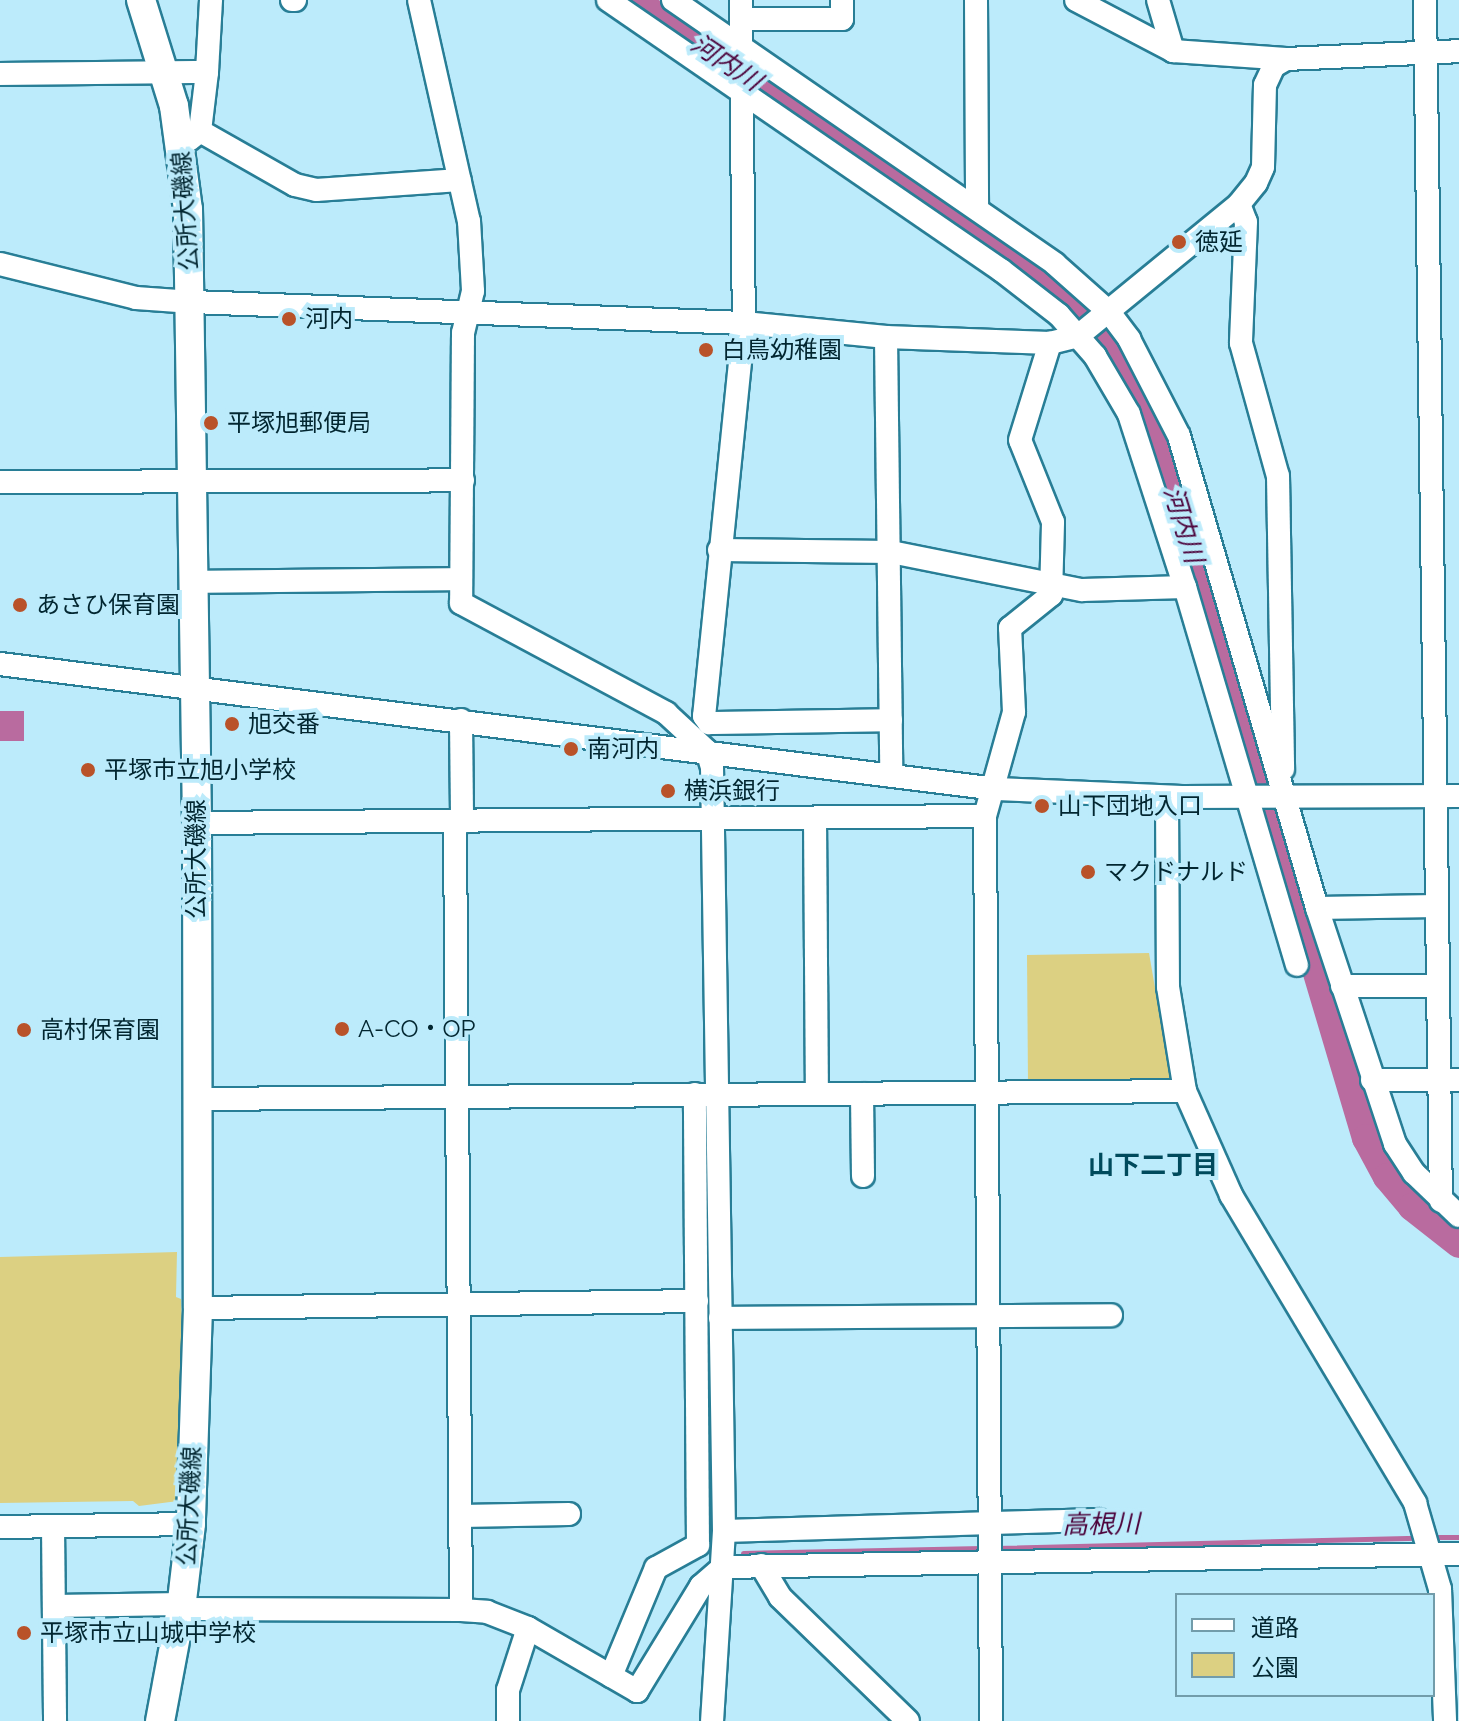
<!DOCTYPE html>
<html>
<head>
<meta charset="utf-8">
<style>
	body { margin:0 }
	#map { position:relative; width:1459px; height:1721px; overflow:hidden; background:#bcebfb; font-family:Raleway,"Noto Sans JP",sans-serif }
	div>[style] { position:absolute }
	.green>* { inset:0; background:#dcd082 }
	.water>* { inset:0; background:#b96b9f; transform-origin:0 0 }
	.stream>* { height:5px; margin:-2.5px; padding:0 2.5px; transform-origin:2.5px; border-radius:2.5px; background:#b96b9f }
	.river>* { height:28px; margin:-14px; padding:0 14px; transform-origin:14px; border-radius:14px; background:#b96b9f }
	.roads { filter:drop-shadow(2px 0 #287e96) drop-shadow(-2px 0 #287e96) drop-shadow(0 2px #287e96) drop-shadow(0 -2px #287e96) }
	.minor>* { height:22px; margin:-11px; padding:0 11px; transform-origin:11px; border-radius:11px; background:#fff }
	.major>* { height:28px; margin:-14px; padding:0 14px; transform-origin:14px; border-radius:14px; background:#fff }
	.dots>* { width:22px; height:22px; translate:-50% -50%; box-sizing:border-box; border:4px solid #bcebfb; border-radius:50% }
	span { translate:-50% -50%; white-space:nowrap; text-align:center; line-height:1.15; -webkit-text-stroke:8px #bcebfb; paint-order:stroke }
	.street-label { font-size:24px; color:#022630 }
	.poi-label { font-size:24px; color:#022630 }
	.left { translate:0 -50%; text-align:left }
	.water-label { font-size:26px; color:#4c033b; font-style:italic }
	.neighbourhood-label { font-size:26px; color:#004a5c; font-weight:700 }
	.legend { position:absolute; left:1175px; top:1593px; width:260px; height:104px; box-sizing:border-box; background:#bcebfb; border:2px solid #729caa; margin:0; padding:10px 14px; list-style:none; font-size:24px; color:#022630 }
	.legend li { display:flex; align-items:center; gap:16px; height:40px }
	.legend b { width:40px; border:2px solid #729caa }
</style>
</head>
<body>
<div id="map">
	<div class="green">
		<div style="clip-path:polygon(1149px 953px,1171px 1081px,1028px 1083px,1027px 955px)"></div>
		<div style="clip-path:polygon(177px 1252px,176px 1297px,181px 1299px,182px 1321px,178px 1501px,139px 1506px,133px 1501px,0 1503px,0 1257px)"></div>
	</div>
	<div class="water">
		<div style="left:0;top:711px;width:24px;height:30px"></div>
	</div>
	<div class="stream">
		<div style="left:1432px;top:1537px;width:27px"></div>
		<div style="left:996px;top:1548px;width:422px;rotate:-1.4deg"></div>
		<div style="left:743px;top:1553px;width:239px;rotate:-1.2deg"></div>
	</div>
	<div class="river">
		<div style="left:634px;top:0;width:493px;rotate:34.4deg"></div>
		<div style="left:1041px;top:279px;width:127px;rotate:47.5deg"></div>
		<div style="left:1127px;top:373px;width:36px;rotate:60deg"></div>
		<div style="left:1145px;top:404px;width:54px;rotate:70.6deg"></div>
		<div style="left:1163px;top:455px;width:713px;rotate:73.45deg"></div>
		<div style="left:1366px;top:1138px;width:44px;rotate:61.7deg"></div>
		<div style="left:1387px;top:1177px;width:39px;rotate:50deg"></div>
		<div style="left:1412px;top:1207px;width:60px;rotate:38.2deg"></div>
	</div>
	<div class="roads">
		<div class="minor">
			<div style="left:292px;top:0;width:3px"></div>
			<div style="left:419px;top:0;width:227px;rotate:77.3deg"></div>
			<div style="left:469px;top:221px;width:70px;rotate:86.7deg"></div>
			<div style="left:473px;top:291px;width:43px;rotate:103.4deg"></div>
			<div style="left:463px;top:333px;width:270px;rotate:90.4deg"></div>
			<div style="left:461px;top:603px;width:233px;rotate:28.2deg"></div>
			<div style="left:666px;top:713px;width:56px;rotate:42.8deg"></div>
			<div style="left:707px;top:751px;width:17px;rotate:73deg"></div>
			<div style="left:712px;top:767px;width:764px;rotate:89.1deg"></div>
			<div style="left:724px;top:1531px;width:190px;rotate:93.6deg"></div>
			<div style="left:608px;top:0;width:477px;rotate:34.5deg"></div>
			<div style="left:1001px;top:270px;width:73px;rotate:37.8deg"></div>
			<div style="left:1059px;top:315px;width:55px;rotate:48.7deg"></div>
			<div style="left:1095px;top:356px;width:67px;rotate:59.6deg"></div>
			<div style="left:1129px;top:414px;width:182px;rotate:72.1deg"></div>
			<div style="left:673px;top:0;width:464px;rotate:34.6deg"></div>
			<div style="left:1055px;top:264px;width:72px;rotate:41.6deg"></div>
			<div style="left:1109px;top:312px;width:34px;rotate:53deg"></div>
			<div style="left:1129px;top:339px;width:109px;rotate:62.7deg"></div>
			<div style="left:1179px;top:436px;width:492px;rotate:73.7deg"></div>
			<div style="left:1317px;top:908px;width:249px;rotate:71.7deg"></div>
			<div style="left:1395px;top:1144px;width:35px;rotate:57deg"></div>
			<div style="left:1414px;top:1173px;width:62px;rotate:43.7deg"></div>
			<div style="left:741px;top:0;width:323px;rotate:89.5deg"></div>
			<div style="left:744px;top:323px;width:395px;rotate:95.8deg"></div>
			<div style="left:704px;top:716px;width:9px;rotate:54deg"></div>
			<div style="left:709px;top:723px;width:182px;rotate:-0.9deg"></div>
			<div style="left:976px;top:0;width:209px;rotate:89.7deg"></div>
			<div style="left:1076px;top:0;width:110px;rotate:27.7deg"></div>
			<div style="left:1173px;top:51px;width:113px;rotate:4deg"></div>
			<div style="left:1158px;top:0;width:53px;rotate:73.6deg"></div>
			<div style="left:1425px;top:0;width:1201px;rotate:89.24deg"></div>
			<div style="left:741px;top:19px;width:101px"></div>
			<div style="left:842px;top:19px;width:19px;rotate:-90deg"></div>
			<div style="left:0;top:74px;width:207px;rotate:-0.6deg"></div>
			<div style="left:207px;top:72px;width:72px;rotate:-86.8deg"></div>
			<div style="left:200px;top:131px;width:109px;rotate:29.6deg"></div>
			<div style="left:295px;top:185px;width:22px;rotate:13deg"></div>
			<div style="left:316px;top:190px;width:144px;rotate:-4deg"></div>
			<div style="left:189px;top:140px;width:14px;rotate:-39deg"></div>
			<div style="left:200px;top:131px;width:59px;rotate:-83.2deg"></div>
			<div style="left:1239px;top:204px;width:19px;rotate:69deg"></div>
			<div style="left:1246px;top:222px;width:121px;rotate:92.4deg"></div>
			<div style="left:1241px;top:343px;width:138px;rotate:74.5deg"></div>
			<div style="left:1278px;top:476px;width:293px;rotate:89deg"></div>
			<div style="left:0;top:264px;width:140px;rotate:14deg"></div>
			<div style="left:136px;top:298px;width:56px;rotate:4.1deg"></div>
			<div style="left:192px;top:302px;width:552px;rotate:2.18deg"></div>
			<div style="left:744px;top:323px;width:143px;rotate:5.6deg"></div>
			<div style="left:886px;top:337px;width:164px;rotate:2.1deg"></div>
			<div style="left:1050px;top:343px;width:29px;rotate:-14deg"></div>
			<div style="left:1078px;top:336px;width:208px;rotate:-39.3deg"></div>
			<div style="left:1239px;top:204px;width:27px;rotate:-51deg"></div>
			<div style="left:1256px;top:183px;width:17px;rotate:-66deg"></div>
			<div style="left:1263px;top:167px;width:82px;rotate:-88.6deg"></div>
			<div style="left:1265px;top:85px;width:21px;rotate:-65deg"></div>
			<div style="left:1274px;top:66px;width:14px;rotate:-30deg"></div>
			<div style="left:1286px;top:59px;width:173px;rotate:-2.6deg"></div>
			<div style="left:886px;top:337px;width:439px;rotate:89.3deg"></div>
			<div style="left:0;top:482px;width:463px;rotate:-0.2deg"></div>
			<div style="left:719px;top:550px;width:172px;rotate:0.7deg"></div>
			<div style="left:891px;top:552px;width:195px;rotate:11.3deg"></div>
			<div style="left:1082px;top:590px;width:103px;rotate:-1.7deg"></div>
			<div style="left:1185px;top:587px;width:394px;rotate:73.5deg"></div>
			<div style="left:192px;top:582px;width:268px;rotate:-0.6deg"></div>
			<div style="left:0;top:664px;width:1005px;rotate:7.15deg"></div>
			<div style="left:997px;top:789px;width:185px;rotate:2.5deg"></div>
			<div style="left:1182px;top:797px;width:277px;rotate:-0.2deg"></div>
			<div style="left:461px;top:720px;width:102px;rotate:89.4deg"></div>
			<div style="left:1167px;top:797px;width:190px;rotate:89.7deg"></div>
			<div style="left:1168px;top:987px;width:105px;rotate:80.7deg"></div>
			<div style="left:1185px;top:1091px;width:114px;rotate:66.1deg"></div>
			<div style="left:1231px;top:1195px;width:359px;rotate:59.1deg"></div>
			<div style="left:1415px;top:1503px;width:90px;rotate:73.8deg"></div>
			<div style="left:1440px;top:1589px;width:132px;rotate:87.8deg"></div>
			<div style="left:815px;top:818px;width:276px;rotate:89.6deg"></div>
			<div style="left:197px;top:823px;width:788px;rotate:-0.51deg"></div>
			<div style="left:1317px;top:908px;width:120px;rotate:-1deg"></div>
			<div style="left:1342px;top:986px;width:96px"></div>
			<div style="left:1372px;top:1080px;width:87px"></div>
			<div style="left:862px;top:1094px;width:82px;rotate:89.3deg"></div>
			<div style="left:198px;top:1099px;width:987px;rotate:-0.46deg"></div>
			<div style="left:198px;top:1308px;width:499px;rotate:-0.8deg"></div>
			<div style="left:720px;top:1318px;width:391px;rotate:-0.4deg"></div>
			<div style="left:461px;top:1516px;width:108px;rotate:-1.1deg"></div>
			<div style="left:53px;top:1526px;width:195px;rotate:89.4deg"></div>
			<div style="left:0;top:1527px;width:191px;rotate:-0.9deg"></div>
			<div style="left:724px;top:1531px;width:375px;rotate:-1.7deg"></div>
			<div style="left:761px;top:1565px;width:37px;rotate:59deg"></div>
			<div style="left:780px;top:1597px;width:178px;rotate:44.1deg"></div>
			<div style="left:54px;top:1606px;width:128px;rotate:-0.9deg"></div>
			<div style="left:181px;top:1609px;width:280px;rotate:0.2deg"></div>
			<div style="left:461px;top:1610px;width:788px;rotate:-90.44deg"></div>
			<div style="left:461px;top:1610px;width:26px;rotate:4deg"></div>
			<div style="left:487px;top:1612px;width:44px;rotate:21.3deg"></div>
			<div style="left:528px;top:1628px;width:126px;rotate:30deg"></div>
			<div style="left:637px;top:1691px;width:123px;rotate:-58.6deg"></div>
			<div style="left:701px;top:1586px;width:29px;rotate:-41deg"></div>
			<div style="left:723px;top:1567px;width:736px;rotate:-1.01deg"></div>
			<div style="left:611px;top:1676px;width:117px;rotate:-67.4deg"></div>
			<div style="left:656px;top:1568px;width:48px;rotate:-28.7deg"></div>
			<div style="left:698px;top:1545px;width:451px;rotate:-90.4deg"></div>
			<div style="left:508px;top:1721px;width:31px;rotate:-90deg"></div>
			<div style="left:508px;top:1690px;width:65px;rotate:-72.1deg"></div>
			<div style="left:991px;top:1721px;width:905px;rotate:-90.38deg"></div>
			<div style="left:985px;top:816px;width:108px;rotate:-74.4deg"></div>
			<div style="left:1014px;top:712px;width:84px;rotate:-92.7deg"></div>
			<div style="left:1010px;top:628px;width:53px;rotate:-38.8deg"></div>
			<div style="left:1051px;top:595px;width:73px;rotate:-88.4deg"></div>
			<div style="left:1053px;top:522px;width:88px;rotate:-111.9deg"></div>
			<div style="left:1020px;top:440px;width:102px;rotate:-72.8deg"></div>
		</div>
		<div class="major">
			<div style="left:141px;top:0;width:111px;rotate:72.7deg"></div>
			<div style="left:174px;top:106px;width:104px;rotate:82.3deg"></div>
			<div style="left:188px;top:209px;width:614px;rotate:89.16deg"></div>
			<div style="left:197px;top:823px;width:485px;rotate:89.9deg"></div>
			<div style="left:198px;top:1308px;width:216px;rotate:91.9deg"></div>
			<div style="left:191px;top:1524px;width:86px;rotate:96.7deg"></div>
			<div style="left:181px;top:1609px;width:114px;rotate:100.6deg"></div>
		</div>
	</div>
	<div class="dots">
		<div style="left:1179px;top:242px;background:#b95229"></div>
		<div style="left:289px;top:319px;background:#b95229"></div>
		<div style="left:706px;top:350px;background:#b95229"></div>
		<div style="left:211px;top:423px;background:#b95229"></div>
		<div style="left:20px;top:605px;background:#b95229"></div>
		<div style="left:232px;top:724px;background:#b95229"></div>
		<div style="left:571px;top:749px;background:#b95229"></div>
		<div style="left:88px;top:770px;background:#b95229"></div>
		<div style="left:668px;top:791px;background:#b95229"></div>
		<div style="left:1042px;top:806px;background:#b95229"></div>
		<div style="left:1088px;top:872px;background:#b95229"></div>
		<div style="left:342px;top:1029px;background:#b95229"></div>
		<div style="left:24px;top:1030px;background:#b95229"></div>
		<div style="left:24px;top:1633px;background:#b95229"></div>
	</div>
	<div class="street-label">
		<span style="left:185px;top:211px;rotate:-94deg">公所大磯線</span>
		<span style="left:196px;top:859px;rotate:-90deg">公所大磯線</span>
		<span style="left:189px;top:1506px;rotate:-87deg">公所大磯線</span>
	</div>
	<div class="poi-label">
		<span class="left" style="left:1195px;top:242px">徳延</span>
		<span class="left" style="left:305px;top:319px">河内</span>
		<span class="left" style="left:722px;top:350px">白鳥幼稚園</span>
		<span class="left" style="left:227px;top:423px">平塚旭郵便局</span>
		<span class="left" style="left:36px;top:605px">あさひ保育園</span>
		<span class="left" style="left:248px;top:724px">旭交番</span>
		<span class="left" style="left:587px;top:749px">南河内</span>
		<span class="left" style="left:104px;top:770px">平塚市立旭小学校</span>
		<span class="left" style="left:684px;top:791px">横浜銀行</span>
		<span class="left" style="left:1058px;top:806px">山下団地入口</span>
		<span class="left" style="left:1104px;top:872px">マクドナルド</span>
		<span class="left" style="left:358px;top:1029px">A-CO・OP</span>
		<span class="left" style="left:40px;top:1030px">高村保育園</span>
		<span class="left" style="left:40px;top:1633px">平塚市立山城中学校</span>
	</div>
	<div class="water-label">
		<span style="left:726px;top:63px;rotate:34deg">河内川</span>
		<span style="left:1183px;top:525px;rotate:73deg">河内川</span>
		<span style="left:1101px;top:1525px;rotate:-1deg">高根川</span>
	</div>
	<div class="neighbourhood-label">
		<span style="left:1153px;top:1166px">山下二丁目</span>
	</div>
	<ul class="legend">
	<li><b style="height:10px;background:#fff"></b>道路</li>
	<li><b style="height:22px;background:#dcd082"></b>公園</li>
	</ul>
</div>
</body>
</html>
